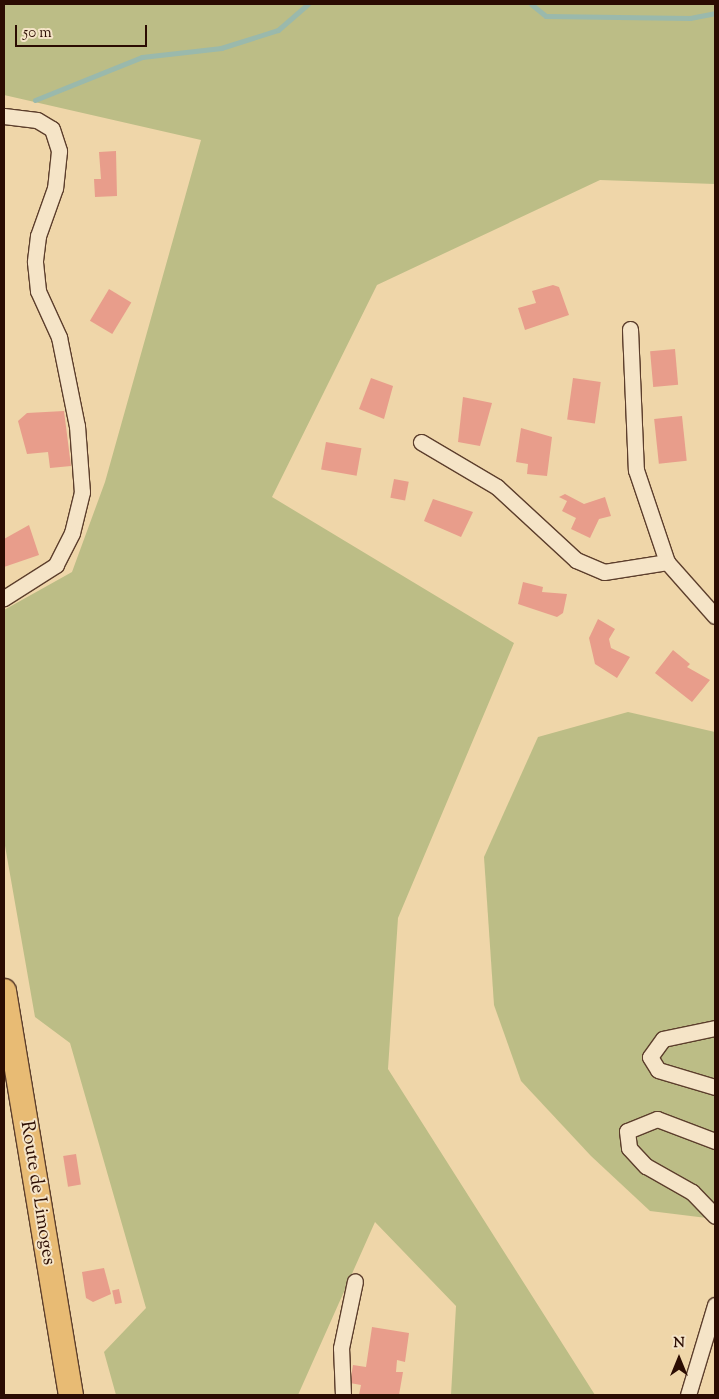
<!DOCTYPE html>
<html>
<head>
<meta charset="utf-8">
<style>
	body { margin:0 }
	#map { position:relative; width:719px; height:1399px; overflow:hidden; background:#efd6a9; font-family:"Sorts Mill Goudy",serif }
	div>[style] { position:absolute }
	.green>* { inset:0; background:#bcbd86 }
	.stream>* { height:5px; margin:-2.5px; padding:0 2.5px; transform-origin:2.5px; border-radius:2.5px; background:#9ab9ac }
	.building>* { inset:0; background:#e89d8b; transform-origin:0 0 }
	.roads { filter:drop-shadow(1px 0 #5c3e2c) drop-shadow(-1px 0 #5c3e2c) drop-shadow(0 1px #5c3e2c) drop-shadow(0 -1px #5c3e2c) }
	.minor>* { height:15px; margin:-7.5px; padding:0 7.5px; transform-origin:7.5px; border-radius:7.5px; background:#f5e4c7 }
	.primary>* { height:24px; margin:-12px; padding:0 12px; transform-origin:12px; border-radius:12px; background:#e8bb74 }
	span { translate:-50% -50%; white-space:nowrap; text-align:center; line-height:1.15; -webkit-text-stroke:4px #f5e4c7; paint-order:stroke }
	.street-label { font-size:19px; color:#2b0c02 }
	.frame { position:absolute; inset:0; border:5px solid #2b0c02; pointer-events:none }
	.north { position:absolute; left:654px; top:1334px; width:50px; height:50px; -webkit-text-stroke:4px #f5e4c7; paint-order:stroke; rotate:0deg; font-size:14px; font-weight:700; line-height:20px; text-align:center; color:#2b0c02 }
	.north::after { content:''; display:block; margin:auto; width:18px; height:22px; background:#2b0c02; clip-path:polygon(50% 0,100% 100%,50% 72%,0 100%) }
	.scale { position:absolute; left:15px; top:25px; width:132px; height:22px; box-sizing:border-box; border:2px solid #2b0c02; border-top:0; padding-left:6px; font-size:15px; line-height:18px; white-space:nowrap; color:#2b0c02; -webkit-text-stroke:4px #f5e4c7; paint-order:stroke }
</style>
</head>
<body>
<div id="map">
	<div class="green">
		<div style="clip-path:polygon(4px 4px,715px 4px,715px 184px,600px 180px,377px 285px,272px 497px,514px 643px,398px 918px,388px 1069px,595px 1395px,451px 1395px,456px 1306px,375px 1222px,298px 1395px,116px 1395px,104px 1352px,146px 1308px,70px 1043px,35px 1017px,4px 840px,4px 610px,72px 572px,105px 482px,201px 140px,4px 95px)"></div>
		<div style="clip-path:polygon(628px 712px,715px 732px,715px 1219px,650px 1211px,591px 1156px,521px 1081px,494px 1005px,484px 857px,538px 737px)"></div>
	</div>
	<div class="stream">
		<div style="left:531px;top:4px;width:19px;rotate:39deg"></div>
		<div style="left:546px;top:16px;width:144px;rotate:0.8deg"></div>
		<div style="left:690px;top:18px;width:25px;rotate:-11deg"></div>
		<div style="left:35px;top:100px;width:115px;rotate:-21.9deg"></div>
		<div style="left:142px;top:57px;width:80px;rotate:-6.5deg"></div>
		<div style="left:221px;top:48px;width:60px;rotate:-17.5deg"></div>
		<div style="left:278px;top:30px;width:40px;rotate:-41deg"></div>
	</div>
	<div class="building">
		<div style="clip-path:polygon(116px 151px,117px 196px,95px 197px,94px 179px,101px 179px,99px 152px)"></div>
		<div style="clip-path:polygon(553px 285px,559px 287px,569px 315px,525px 330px,518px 308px,536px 303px,532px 291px)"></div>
		<div style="left:109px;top:289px;width:26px;height:37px;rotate:31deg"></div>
		<div style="left:675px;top:349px;width:36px;height:25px;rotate:85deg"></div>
		<div style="clip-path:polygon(371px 378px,393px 386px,384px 419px,359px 409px)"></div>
		<div style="left:573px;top:378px;width:28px;height:42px;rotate:8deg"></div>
		<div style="clip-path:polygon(463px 397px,492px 403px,480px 446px,458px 442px)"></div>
		<div style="clip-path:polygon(64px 411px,71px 466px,50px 468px,48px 452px,27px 454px,18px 421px,27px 413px)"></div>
		<div style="left:682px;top:416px;width:45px;height:28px;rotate:84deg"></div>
		<div style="clip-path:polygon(521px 428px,552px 437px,547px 476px,527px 474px,528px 464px,516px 462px)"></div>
		<div style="left:326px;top:442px;width:36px;height:28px;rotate:10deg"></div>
		<div style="left:394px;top:479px;width:15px;height:19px;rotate:11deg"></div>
		<div style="clip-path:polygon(565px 494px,584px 504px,605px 497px,611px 516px,599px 519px,590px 538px,571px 529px,576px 518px,562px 511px,567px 501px,559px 497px)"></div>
		<div style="clip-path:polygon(433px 499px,473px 512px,461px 537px,424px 521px)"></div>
		<div style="clip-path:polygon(29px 525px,39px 555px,4px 567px,4px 539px)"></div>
		<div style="clip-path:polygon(523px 582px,543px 587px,542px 592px,567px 594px,563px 613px,557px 617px,518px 604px)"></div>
		<div style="clip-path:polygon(598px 619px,615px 629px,609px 639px,611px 648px,630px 657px,617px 678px,595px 664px,589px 638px)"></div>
		<div style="clip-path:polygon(673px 650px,690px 664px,687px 667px,710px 680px,692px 702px,655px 673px)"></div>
		<div style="left:76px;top:1154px;width:31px;height:13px;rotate:81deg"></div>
		<div style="clip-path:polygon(104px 1268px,111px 1294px,93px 1302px,86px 1298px,82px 1272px)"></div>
		<div style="left:119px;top:1289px;width:14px;height:7px;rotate:78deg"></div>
		<div style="clip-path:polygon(372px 1327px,409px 1333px,405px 1362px,397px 1360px,396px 1372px,403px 1372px,399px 1395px,359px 1395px,361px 1385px,350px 1383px,353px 1365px,366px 1367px)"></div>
	</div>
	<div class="roads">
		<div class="minor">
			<div style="left:4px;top:116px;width:33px;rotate:7deg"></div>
			<div style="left:37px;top:120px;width:17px;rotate:31deg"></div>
			<div style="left:52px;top:129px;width:23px;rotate:72deg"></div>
			<div style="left:59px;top:151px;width:37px;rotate:96deg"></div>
			<div style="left:55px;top:188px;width:51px;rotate:109.5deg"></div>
			<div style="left:38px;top:236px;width:26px;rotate:97deg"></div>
			<div style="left:35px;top:262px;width:29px;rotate:84deg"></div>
			<div style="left:38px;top:291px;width:51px;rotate:65.5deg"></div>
			<div style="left:59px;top:337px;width:91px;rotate:78.6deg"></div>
			<div style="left:77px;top:426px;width:66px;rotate:85.7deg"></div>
			<div style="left:82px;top:492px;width:42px;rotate:103.7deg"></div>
			<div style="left:72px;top:533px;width:36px;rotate:117deg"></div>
			<div style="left:56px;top:565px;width:62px;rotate:147.6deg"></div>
			<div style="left:630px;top:329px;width:141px;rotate:87.6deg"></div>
			<div style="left:636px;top:470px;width:97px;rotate:71.4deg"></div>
			<div style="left:667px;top:562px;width:72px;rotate:48.4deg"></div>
			<div style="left:421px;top:442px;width:88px;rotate:30.6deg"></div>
			<div style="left:497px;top:487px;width:108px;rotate:42.7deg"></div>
			<div style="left:576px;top:560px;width:30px;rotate:23deg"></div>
			<div style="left:604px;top:572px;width:64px;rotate:-9deg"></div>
			<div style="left:715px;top:1028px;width:53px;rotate:168.1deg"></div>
			<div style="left:663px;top:1039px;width:22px;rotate:126deg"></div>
			<div style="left:650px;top:1057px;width:15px;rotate:58deg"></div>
			<div style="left:658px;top:1070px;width:59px;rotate:16.6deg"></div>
			<div style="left:715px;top:1141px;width:62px;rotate:-159.2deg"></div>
			<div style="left:657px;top:1119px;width:32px;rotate:158deg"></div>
			<div style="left:627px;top:1131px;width:17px;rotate:83deg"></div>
			<div style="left:629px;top:1148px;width:25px;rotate:47deg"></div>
			<div style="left:646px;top:1166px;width:53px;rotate:29.5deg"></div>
			<div style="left:692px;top:1192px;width:33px;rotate:46deg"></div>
			<div style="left:343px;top:1395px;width:47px;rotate:-92.4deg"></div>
			<div style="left:341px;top:1348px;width:68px;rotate:-78.2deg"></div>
			<div style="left:688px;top:1395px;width:94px;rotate:-73.3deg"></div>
		</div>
		<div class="primary">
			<div style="left:4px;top:991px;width:410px;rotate:80.6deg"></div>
		</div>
	</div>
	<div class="street-label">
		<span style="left:37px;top:1193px;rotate:81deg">Route de Limoges</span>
	</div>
	<div class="frame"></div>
	<div class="north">N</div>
	<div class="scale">50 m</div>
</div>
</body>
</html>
